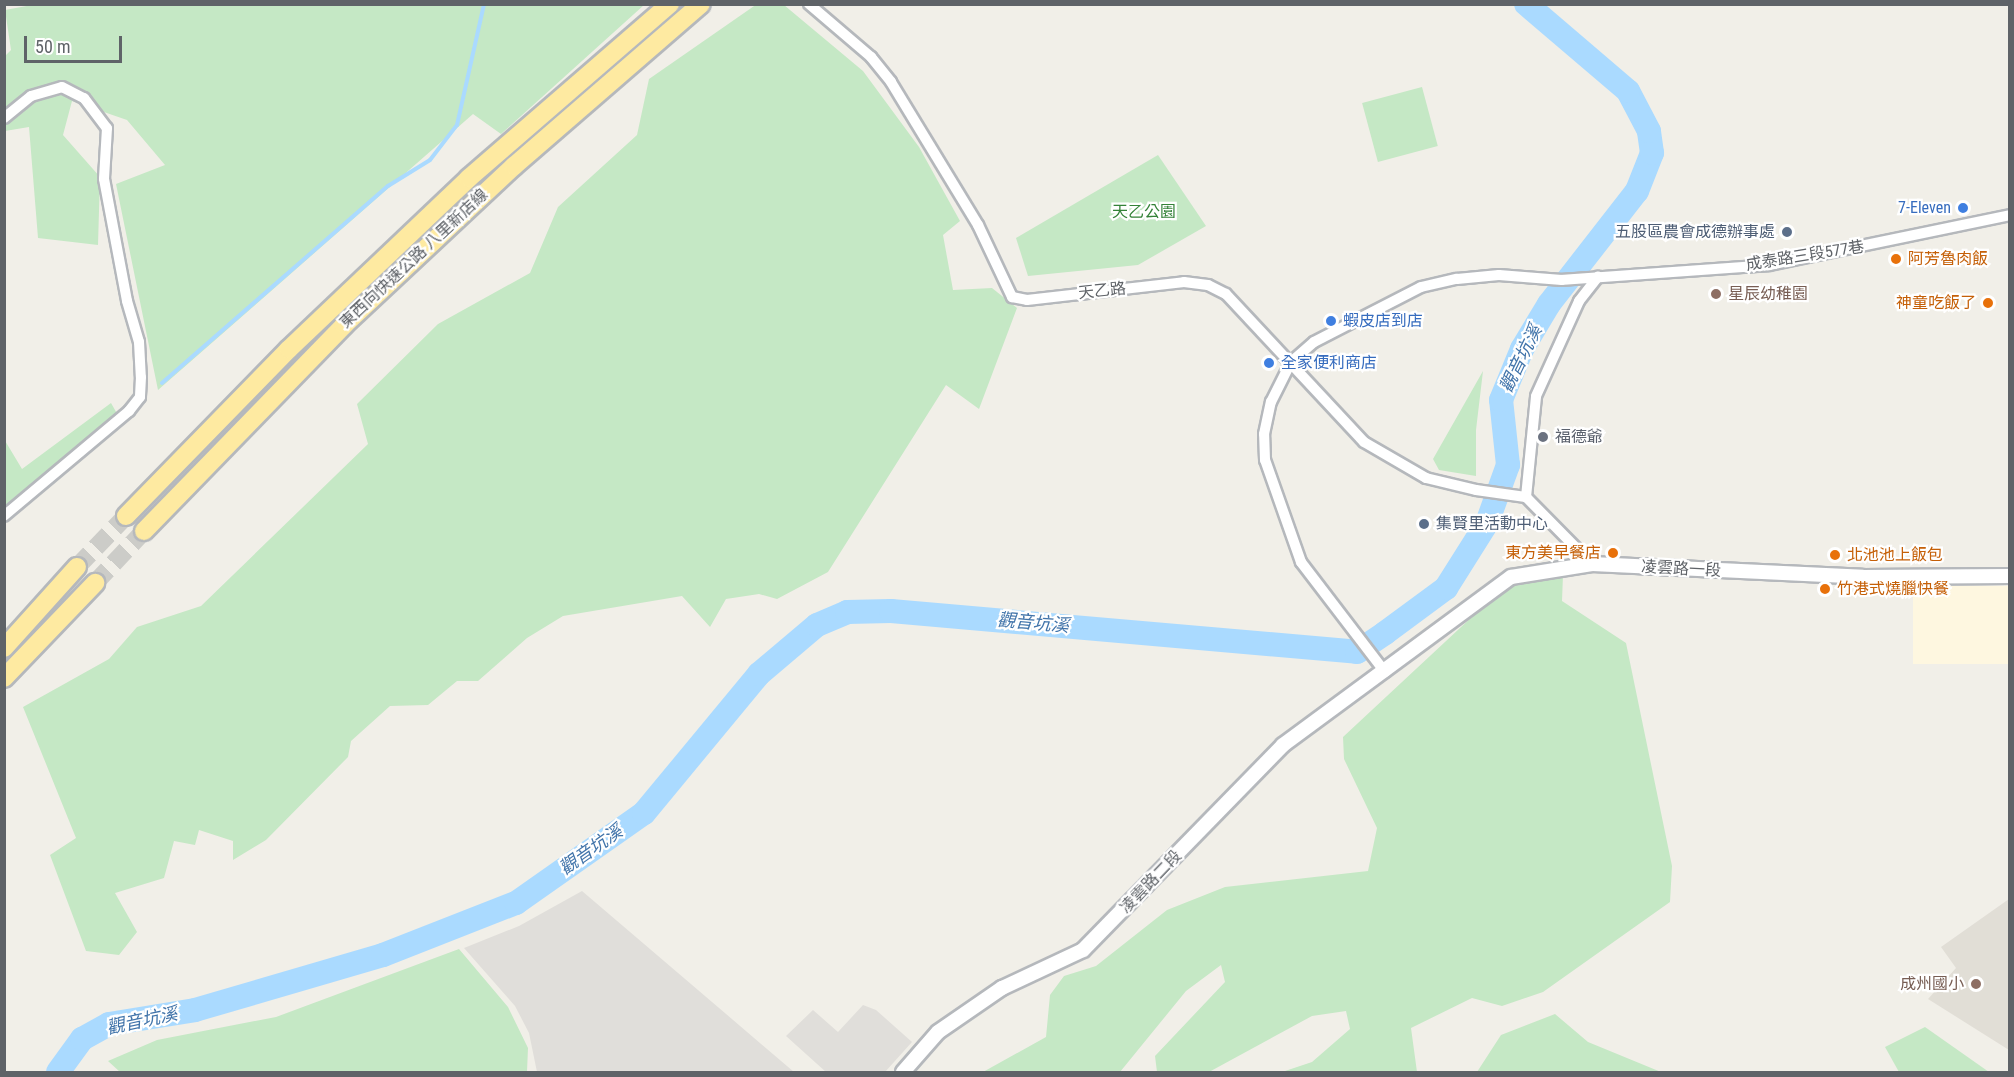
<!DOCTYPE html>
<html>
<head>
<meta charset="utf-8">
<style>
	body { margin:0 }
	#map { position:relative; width:2014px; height:1077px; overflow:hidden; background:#f1efe8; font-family:"Roboto Condensed","Noto Sans TC",sans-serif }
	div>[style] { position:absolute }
	.commercial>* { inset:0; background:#fef7e0; transform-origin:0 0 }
	.industrial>* { inset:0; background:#e0deda }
	.education>* { inset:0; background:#e1ded6 }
	.green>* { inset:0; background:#c5e8c5; transform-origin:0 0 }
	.stream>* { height:4px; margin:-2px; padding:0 2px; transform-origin:2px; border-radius:2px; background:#aadaff }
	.river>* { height:24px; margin:-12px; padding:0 12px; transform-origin:12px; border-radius:12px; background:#aadaff }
	.trunk-tunnel>* { height:18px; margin-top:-9px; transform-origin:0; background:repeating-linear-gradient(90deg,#ccccc8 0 18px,transparent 0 27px) }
	.roads { filter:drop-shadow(2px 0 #b5b8bc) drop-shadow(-2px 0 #b5b8bc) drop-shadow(0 2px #b5b8bc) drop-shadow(0 -2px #b5b8bc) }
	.minor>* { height:10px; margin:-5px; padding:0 5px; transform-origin:5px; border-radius:5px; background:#fff }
	.tertiary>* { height:14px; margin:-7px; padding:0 7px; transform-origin:7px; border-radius:7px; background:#fff }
	.trunk>* { height:18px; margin:-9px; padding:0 9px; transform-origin:9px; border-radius:9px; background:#feeaa1 }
	.dots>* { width:16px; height:16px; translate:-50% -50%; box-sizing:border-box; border:3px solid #fff; border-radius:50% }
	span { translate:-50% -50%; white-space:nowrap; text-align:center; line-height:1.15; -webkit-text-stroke:4.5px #fff; paint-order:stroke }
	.shop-label { font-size:16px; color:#366cbe }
	.right { translate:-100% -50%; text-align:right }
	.left { translate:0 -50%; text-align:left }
	.park-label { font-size:16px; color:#348238 }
	.service-label { font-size:16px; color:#4e5e75 }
	.street-label { font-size:16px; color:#5f6368 }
	.food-label { font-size:16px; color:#c56008 }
	.education-label { font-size:16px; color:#785e54 }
	.worship-label { font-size:16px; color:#5b616d }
	.water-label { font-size:18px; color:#4174aa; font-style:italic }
	.frame { position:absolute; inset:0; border:6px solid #5f6368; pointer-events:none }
	.scale { position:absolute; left:24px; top:36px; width:98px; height:27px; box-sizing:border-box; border:3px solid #5f6368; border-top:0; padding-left:8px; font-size:18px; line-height:21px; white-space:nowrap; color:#5f6368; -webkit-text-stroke:4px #fff; paint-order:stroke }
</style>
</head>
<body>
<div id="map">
	<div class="commercial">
		<div style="left:2009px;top:586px;width:78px;height:96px;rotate:90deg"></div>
	</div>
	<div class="industrial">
		<div style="clip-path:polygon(582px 891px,794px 1072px,537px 1072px,529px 1033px,515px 1006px,464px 948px,519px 926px)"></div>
		<div style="clip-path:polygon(863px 1005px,876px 1010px,912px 1042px,885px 1072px,826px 1072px,786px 1036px,813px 1010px,838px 1032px)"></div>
	</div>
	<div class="education">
		<div style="clip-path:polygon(2009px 899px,2009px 1050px,1928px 999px,1956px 968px,1941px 947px)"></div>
	</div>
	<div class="green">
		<div style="clip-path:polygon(757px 4px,784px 5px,863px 71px,919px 147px,960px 221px,943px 235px,953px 290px,992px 288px,1017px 308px,979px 409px,946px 385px,828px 572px,777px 599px,759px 594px,726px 599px,710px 627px,682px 596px,563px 616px,527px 638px,478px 681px,457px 681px,428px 705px,390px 706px,351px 741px,348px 757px,266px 840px,233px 860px,233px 841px,199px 830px,195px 845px,174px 841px,164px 878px,115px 893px,137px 932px,119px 955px,86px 951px,50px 855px,76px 838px,23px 707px,109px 659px,137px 627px,201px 606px,368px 444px,357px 404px,438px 324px,530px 273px,558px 207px,637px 135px,649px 79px)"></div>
		<div style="clip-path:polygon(32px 5px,644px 5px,501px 134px,473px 114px,158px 390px,116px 184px,165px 165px,127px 120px,72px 101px,63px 135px,100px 177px,98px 245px,38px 238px,29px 127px,5px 131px,4px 57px,11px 50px,5px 10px)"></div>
		<div style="left:1422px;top:87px;width:61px;height:62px;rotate:75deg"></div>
		<div style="clip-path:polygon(1158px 155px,1206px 226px,1138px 265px,1028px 276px,1016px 238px)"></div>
		<div style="clip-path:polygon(1483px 371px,1476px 430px,1476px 476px,1439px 470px,1433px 459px)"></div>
		<div style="clip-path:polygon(111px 403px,119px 417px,5px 506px,4px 439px,22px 469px)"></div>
		<div style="clip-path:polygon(1563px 575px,1562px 601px,1626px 643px,1672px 866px,1670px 902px,1543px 992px,1502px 1006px,1472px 998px,1411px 1028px,1417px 1072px,1282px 1072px,1312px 1062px,1350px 1029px,1346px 1011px,1312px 1016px,1209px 1072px,1157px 1072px,1155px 1056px,1225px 982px,1221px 965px,1186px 991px,1120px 1072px,983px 1072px,1046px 1037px,1050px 995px,1064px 976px,1096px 966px,1167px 910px,1225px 887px,1368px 871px,1377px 828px,1344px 759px,1343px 737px,1504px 587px)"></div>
		<div style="clip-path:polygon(459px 949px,508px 1007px,528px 1048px,527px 1072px,120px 1072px,108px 1061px,157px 1040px,276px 1017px)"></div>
		<div style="clip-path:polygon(1555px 1014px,1588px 1042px,1661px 1072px,1477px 1072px,1501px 1035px)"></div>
		<div style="clip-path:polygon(1925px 1027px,1989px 1072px,1899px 1072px,1885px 1047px)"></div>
	</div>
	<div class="stream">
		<div style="left:162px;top:383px;width:300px;rotate:-41.1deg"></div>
		<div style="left:388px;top:186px;width:49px;rotate:-31.8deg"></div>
		<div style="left:430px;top:160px;width:44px;rotate:-52.4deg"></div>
		<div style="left:457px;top:125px;width:124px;rotate:-77.4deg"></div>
	</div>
	<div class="river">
		<div style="left:58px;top:1072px;width:41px;rotate:-54deg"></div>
		<div style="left:82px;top:1039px;width:31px;rotate:-29deg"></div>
		<div style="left:109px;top:1024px;width:87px;rotate:-9.2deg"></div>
		<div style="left:195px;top:1010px;width:196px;rotate:-16.3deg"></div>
		<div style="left:383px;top:955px;width:143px;rotate:-21.4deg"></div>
		<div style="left:516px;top:903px;width:156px;rotate:-35.1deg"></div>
		<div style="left:644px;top:813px;width:180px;rotate:-50.4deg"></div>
		<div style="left:759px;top:674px;width:76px;rotate:-40.2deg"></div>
		<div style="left:817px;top:625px;width:33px;rotate:-23deg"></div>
		<div style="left:847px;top:612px;width:44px;rotate:-1.3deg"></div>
		<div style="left:891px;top:611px;width:468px;rotate:5deg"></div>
		<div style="left:1357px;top:652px;width:34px;rotate:-34deg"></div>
		<div style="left:1385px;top:633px;width:76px;rotate:-36.4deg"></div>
		<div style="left:1446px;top:588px;width:77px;rotate:-57.8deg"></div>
		<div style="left:1487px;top:523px;width:62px;rotate:-70.1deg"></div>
		<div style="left:1508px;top:465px;width:65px;rotate:-96.1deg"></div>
		<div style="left:1501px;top:400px;width:55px;rotate:-67.6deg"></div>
		<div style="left:1522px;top:349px;width:52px;rotate:-59deg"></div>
		<div style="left:1549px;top:304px;width:143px;rotate:-52.1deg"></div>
		<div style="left:1637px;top:191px;width:41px;rotate:-68.5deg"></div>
		<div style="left:1652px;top:153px;width:22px;rotate:-98deg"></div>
		<div style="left:1649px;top:131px;width:45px;rotate:-117.7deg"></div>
		<div style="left:1628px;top:91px;width:134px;rotate:-139.5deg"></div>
	</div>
	<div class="trunk-tunnel">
		<div style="left:77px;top:567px;width:71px;rotate:-46.1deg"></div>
		<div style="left:95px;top:583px;width:71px;rotate:-46.7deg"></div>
	</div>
	<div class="roads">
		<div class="minor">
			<div style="left:809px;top:4px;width:82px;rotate:40.5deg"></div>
			<div style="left:871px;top:57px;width:32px;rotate:51deg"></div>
			<div style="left:891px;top:82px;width:167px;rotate:58.7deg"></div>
			<div style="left:978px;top:225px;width:80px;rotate:64.7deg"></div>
			<div style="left:1012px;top:297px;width:15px;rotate:11deg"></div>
			<div style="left:1027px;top:300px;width:158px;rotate:-6.5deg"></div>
			<div style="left:1184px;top:282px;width:24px;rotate:7deg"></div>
			<div style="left:1208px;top:285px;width:20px;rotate:27deg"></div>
			<div style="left:1226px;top:294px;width:202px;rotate:47deg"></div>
			<div style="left:1364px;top:442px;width:72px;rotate:30.1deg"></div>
			<div style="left:1426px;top:478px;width:51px;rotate:13.5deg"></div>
			<div style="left:1476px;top:490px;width:50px;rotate:8deg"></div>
			<div style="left:4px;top:118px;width:35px;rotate:-39deg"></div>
			<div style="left:31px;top:96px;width:32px;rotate:-16deg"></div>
			<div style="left:62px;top:87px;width:25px;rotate:27deg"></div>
			<div style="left:84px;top:98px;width:38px;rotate:53deg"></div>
			<div style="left:107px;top:128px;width:51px;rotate:93.4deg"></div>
			<div style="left:104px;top:179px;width:124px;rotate:79.3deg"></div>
			<div style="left:127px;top:301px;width:43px;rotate:73.7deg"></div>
			<div style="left:139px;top:342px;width:35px;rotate:87deg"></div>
			<div style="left:141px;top:377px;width:20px;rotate:93deg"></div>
			<div style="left:140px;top:397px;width:18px;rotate:128deg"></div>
			<div style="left:129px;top:411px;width:163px;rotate:140deg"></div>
			<div style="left:1526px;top:497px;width:101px;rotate:-84.3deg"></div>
			<div style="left:1536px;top:396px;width:104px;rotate:-65.6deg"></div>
			<div style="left:1579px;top:301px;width:31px;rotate:-52deg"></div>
			<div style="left:1526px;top:497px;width:94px;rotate:45.4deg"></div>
			<div style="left:1385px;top:672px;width:138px;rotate:-127.4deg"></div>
			<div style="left:1301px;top:562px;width:108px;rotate:-109.4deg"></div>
			<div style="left:1265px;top:460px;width:26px;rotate:-92deg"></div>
			<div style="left:1264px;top:434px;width:33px;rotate:-78deg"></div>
			<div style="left:1271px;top:402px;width:45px;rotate:-63.4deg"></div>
			<div style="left:1291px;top:362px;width:30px;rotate:-41deg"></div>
			<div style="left:1314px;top:342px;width:120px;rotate:-27.2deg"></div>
			<div style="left:1421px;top:287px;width:37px;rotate:-13deg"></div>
			<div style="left:1457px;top:279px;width:42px;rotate:-5.4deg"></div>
			<div style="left:1499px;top:275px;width:63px;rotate:4.5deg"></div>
			<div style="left:1562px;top:280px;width:208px;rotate:-4.1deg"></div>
			<div style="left:1769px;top:265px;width:246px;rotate:-11.7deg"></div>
		</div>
		<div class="tertiary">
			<div style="left:903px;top:1072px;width:53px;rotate:-48.8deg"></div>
			<div style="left:938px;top:1032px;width:78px;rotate:-34.5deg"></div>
			<div style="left:1002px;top:988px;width:89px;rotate:-25.1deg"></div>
			<div style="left:1083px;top:950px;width:286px;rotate:-45.7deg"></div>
			<div style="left:1283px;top:745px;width:283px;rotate:-36.4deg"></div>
			<div style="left:1511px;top:577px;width:82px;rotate:-9.1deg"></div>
			<div style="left:1592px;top:564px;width:271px;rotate:2.7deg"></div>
			<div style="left:1863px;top:577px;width:147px;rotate:-0.4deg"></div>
		</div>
		<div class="trunk">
			<div style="left:126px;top:516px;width:233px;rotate:-45.7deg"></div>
			<div style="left:289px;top:349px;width:248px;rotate:-43.5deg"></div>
			<div style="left:469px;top:178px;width:266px;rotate:-40.9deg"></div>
			<div style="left:144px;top:531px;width:287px;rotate:-45.8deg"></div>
			<div style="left:344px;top:325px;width:233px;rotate:-43.1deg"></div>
			<div style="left:514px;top:166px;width:247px;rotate:-40.9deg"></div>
			<div style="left:4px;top:648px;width:109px;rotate:-48deg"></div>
			<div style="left:4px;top:678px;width:132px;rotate:-46.2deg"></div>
		</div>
	</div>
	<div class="dots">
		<div style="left:1963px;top:208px;background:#3f7fe0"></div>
		<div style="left:1787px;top:232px;background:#5c6f8a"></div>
		<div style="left:1896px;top:259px;background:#e8710a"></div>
		<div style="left:1716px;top:294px;background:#8d6e63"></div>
		<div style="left:1988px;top:303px;background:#e8710a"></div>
		<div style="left:1331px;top:321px;background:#3f7fe0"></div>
		<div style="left:1269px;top:363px;background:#3f7fe0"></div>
		<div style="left:1543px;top:437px;background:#6b7280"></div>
		<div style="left:1424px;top:524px;background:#5c6f8a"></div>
		<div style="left:1613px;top:553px;background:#e8710a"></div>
		<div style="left:1835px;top:555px;background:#e8710a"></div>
		<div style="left:1825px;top:589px;background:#e8710a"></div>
		<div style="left:1976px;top:984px;background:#8d6e63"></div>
	</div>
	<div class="shop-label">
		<span class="right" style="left:1951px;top:208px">7-Eleven</span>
		<span class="left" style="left:1343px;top:321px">蝦皮店到店</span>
		<span class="left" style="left:1281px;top:363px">全家便利商店</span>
	</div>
	<div class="park-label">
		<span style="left:1144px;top:212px">天乙公園</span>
	</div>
	<div class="service-label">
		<span class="right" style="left:1775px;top:232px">五股區農會成德辦事處</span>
		<span class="left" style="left:1436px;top:524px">集賢里活動中心</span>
	</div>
	<div class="street-label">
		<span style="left:1805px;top:256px;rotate:-9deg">成泰路三段577巷</span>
		<span style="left:414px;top:259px;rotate:-43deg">東西向快速公路 八里新店線</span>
		<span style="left:1102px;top:291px;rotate:-6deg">天乙路</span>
		<span style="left:1681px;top:569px;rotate:3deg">凌雲路一段</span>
		<span style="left:1151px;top:882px;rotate:-46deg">凌雲路二段</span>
	</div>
	<div class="food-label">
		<span class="left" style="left:1908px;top:259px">阿芳魯肉飯</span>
		<span class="right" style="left:1976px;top:303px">神童吃飯了</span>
		<span class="right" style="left:1601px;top:553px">東方美早餐店</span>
		<span class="left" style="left:1847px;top:555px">北池池上飯包</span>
		<span class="left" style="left:1837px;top:589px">竹港式燒臘快餐</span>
	</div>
	<div class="education-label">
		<span class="left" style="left:1728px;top:294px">星辰幼稚園</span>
		<span class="right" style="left:1964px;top:984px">成州國小</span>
	</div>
	<div class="worship-label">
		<span class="left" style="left:1555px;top:437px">福德爺</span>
	</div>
	<div class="water-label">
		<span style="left:1521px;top:359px;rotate:-64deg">觀音坑溪</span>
		<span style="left:1033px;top:623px;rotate:5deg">觀音坑溪</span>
		<span style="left:591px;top:850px;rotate:-35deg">觀音坑溪</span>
		<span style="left:142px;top:1021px;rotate:-12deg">觀音坑溪</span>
	</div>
	<div class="frame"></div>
	<div class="scale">50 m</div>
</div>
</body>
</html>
